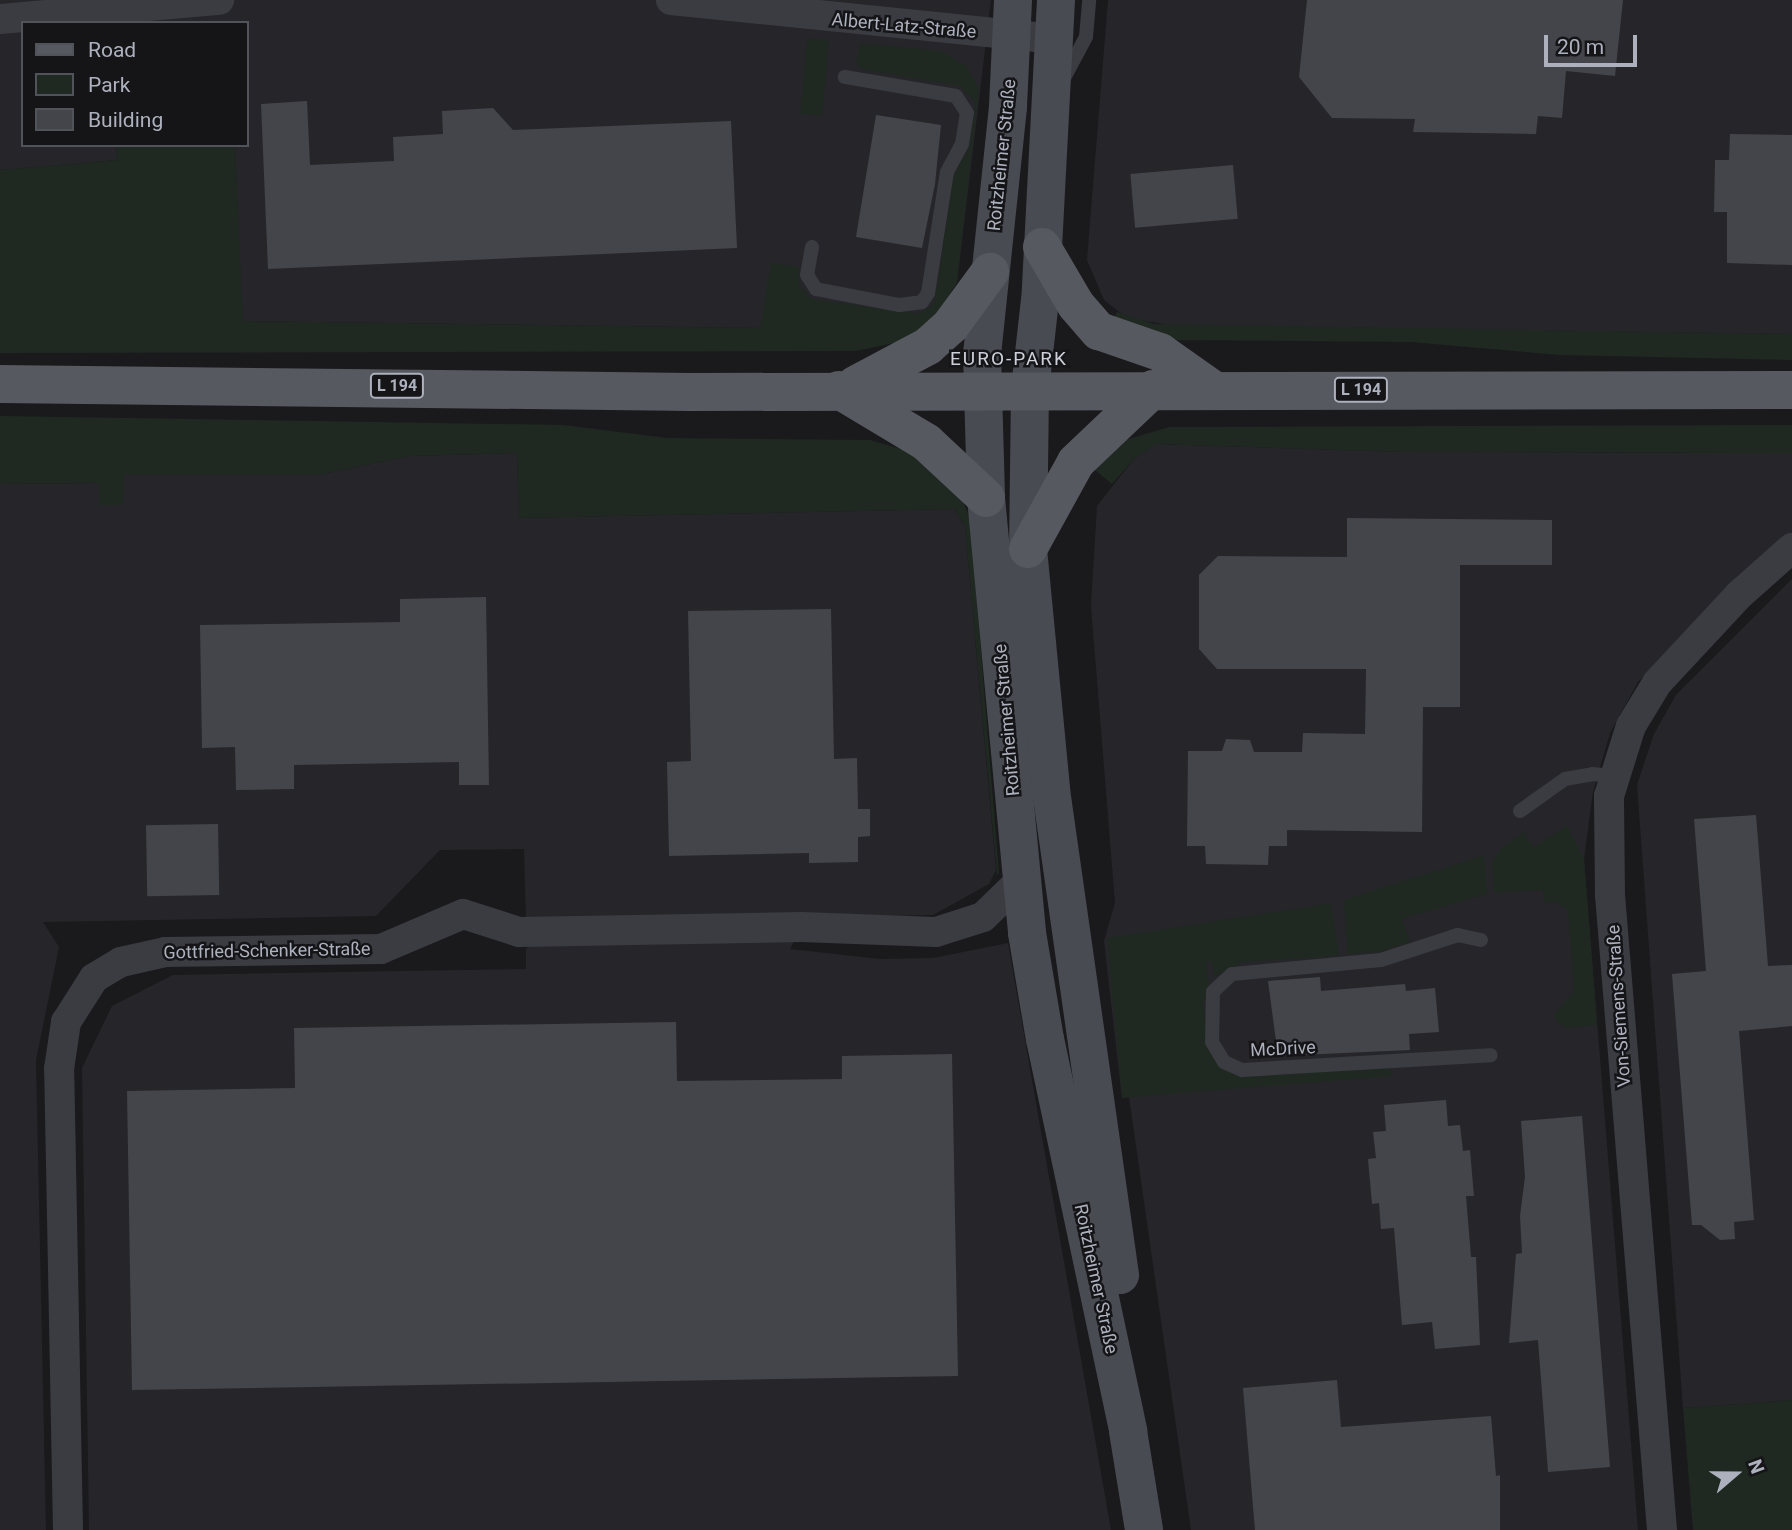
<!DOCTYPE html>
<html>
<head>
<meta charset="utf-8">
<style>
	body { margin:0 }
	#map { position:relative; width:1792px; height:1530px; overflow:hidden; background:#1a1a1d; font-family:Roboto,sans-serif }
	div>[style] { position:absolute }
	.built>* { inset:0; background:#26262a }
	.green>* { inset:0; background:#1f2921; transform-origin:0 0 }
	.building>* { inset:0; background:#44454a; transform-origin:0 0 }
	.lane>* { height:14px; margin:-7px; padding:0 7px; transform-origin:7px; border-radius:7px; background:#3b3c42 }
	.street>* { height:30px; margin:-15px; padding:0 15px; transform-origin:15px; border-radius:15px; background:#3b3c42 }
	.secondary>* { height:38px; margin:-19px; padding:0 19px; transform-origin:19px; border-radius:19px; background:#494b52 }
	.primary>* { height:38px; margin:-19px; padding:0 19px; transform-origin:19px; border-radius:19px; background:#575961 }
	span { translate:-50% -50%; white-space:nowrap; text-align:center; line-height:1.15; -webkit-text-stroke:5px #151518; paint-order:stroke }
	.shield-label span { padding:2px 5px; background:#151518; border:2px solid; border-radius:5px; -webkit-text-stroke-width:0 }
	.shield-label { font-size:16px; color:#acb1bd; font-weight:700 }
	.street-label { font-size:18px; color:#acb1bd }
	.neighbourhood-label { font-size:19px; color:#cdd0d9; letter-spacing:2px }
	.legend { position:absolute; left:21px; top:21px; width:228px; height:126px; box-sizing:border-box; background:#151518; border:2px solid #51535a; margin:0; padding:9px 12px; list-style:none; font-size:21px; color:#acb1bd }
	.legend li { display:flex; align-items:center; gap:14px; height:35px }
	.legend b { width:35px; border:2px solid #51535a }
	.north { position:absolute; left:1701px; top:1439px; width:70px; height:70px; -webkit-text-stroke:5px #151518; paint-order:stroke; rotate:70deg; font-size:19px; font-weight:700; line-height:28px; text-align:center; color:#acb1bd }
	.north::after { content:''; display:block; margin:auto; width:24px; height:32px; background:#acb1bd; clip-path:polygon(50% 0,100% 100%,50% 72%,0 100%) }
	.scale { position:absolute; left:1544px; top:35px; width:93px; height:32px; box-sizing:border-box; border:4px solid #acb1bd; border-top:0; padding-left:9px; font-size:21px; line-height:24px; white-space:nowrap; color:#acb1bd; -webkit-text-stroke:5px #151518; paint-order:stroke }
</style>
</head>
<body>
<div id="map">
	<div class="built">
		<div style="clip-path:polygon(0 0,991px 0,957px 282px,935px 318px,760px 328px,242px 321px,235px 145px,247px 145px,247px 23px,23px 23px,23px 145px,116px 145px,117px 160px,0 170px)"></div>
		<div style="clip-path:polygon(1108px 0,1792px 0,1792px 334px,1169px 325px,1127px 318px,1104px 300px,1087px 260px)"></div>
		<div style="clip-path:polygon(1156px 444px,1403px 452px,1792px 453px,1792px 532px,1738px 576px,1638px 682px,1610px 733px,1593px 792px,1584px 859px,1638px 1530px,1191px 1530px,1129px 1097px,1122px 1098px,1104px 941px,1115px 903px,1091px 606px,1097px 506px,1133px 460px)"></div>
		<div style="clip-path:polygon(517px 453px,519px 518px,955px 509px,965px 527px,996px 870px,989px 884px,933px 915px,526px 923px,524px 849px,440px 850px,376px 916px,43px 922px,59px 947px,36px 1060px,46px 1530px,0 1530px,0 484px,99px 483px,123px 504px,123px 475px,318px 475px,410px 456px)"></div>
		<div style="clip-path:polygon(1792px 579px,1792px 1400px,1683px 1408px,1637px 785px,1654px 734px,1676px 695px)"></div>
		<div style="clip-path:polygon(796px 937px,790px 949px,880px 959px,933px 958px,1008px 943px,1111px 1530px,89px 1530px,82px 1068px,112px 1006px,173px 975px,526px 969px,526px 949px,531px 943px)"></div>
	</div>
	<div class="green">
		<div style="left:807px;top:38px;width:22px;height:76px;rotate:5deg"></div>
		<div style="clip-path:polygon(860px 43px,941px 51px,967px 66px,979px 89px,957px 282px,936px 318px,899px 342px,856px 351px,0 353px,0 170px,117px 160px,116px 145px,235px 145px,243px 321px,760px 328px,771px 262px,799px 267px,799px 286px,812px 299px,920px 314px,935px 302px,953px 175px,969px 149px,975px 102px,960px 86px,861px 69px,856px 62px)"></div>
		<div style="clip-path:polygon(1117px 312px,1154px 324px,1792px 334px,1792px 360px,1560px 355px,1410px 342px,1166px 340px,1111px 323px)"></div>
		<div style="clip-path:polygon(0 416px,563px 425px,667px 438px,870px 440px,915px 453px,959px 493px,970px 518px,999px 872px,997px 876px,965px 527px,955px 509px,519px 518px,517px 453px,410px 456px,318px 475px,124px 475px,123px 505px,99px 505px,99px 483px,0 484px)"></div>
		<div style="clip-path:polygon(1792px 425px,1792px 453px,1403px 452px,1157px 444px,1133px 460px,1112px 484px,1090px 466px,1125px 440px,1169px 427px)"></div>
		<div style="clip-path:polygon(1567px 825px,1584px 859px,1597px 1025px,1566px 1028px,1556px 1021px,1554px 1014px,1574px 992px,1568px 911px,1558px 902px,1544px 903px,1543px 890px,1494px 893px,1492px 863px,1500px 849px,1523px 832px,1534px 847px)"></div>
		<div style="clip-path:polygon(1484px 855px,1487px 894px,1402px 919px,1410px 942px,1380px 952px,1347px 954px,1344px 900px)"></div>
		<div style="clip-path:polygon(1331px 903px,1339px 956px,1244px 962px,1214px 977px,1211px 962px,1206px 963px,1209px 984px,1203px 1003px,1208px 1050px,1220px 1067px,1243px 1077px,1389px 1067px,1393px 1076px,1122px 1098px,1107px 938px)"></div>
		<div style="clip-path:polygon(1792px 1400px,1792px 1530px,1693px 1530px,1683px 1408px)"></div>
	</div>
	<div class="building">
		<div style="clip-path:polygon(1307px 0,1623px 0,1615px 76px,1566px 71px,1562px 118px,1538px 116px,1536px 134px,1413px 132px,1415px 119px,1332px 118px,1299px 77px)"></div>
		<div style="clip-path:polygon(307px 101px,310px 165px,394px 161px,393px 137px,443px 134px,442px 111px,493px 108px,513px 130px,731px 121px,737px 248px,268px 269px,261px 104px)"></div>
		<div style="clip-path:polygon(876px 115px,941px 125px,935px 184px,922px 248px,856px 237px)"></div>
		<div style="clip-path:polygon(1730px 134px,1792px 135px,1792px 265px,1727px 263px,1727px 212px,1714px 212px,1715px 160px,1729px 160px)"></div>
		<div style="left:1233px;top:165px;width:54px;height:103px;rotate:85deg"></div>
		<div style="clip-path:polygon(1347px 518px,1552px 520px,1552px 565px,1460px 565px,1460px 707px,1423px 707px,1422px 832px,1287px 830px,1287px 846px,1269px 846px,1268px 865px,1206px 864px,1205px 846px,1187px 846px,1188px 751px,1222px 751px,1226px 739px,1250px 740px,1254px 752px,1302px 752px,1303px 733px,1365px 734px,1366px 669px,1217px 669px,1199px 649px,1199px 575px,1218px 556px,1347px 557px)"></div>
		<div style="clip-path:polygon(486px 597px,489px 785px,459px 785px,459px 762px,294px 765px,294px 789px,236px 790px,235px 747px,202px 748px,200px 625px,400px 622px,400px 599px)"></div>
		<div style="clip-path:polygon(831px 609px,834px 759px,857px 758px,858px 809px,870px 809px,870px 836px,858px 837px,858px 862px,809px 863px,809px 853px,669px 856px,667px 762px,691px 761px,688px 611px)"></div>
		<div style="clip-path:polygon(1756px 815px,1768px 966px,1792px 965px,1792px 1026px,1739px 1031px,1754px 1220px,1734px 1222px,1735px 1239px,1720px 1240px,1701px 1225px,1692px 1225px,1672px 974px,1706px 971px,1694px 819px)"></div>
		<div style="left:218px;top:824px;width:71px;height:72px;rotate:89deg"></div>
		<div style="clip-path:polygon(1320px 977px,1321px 991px,1405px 984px,1406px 991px,1435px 988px,1439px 1032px,1409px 1034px,1410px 1050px,1278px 1056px,1268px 981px)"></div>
		<div style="clip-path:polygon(676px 1022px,677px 1081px,842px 1079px,842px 1056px,952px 1054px,958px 1376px,132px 1390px,127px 1091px,295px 1088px,294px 1028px)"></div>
		<div style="clip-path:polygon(1446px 1100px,1448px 1126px,1460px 1125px,1463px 1151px,1470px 1150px,1474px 1196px,1466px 1196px,1471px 1257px,1476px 1257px,1480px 1345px,1435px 1349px,1432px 1322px,1402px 1325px,1394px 1228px,1381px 1229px,1379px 1203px,1372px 1204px,1368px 1159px,1376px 1158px,1373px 1132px,1386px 1131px,1384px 1105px)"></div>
		<div style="clip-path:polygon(1582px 1116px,1610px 1467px,1548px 1472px,1538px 1340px,1509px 1343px,1516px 1254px,1522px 1253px,1520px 1216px,1525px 1177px,1521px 1121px)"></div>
		<div style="clip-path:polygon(1337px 1380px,1341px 1427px,1491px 1416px,1496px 1476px,1500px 1475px,1500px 1530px,1255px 1530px,1243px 1388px)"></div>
	</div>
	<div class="lane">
		<div style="left:1063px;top:80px;width:49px;rotate:-61.9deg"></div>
		<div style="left:1086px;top:37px;width:37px;rotate:-85deg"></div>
		<div style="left:812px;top:247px;width:28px;rotate:100deg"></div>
		<div style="left:807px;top:275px;width:17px;rotate:57deg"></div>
		<div style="left:816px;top:289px;width:85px;rotate:10.9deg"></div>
		<div style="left:899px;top:305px;width:23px;rotate:-7deg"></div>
		<div style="left:922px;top:302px;width:11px;rotate:-56deg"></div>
		<div style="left:928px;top:293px;width:122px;rotate:-81.1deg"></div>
		<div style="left:947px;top:172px;width:32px;rotate:-62deg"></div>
		<div style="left:962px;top:144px;width:31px;rotate:-81deg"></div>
		<div style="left:967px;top:113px;width:20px;rotate:-123deg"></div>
		<div style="left:956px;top:96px;width:113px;rotate:-170.3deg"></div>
		<div style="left:1520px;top:811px;width:55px;rotate:-35.4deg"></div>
		<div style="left:1565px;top:779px;width:27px;rotate:-10deg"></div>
		<div style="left:1592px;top:774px;width:22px;rotate:5deg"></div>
		<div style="left:1481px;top:940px;width:24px;rotate:-168deg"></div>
		<div style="left:1458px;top:935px;width:81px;rotate:162deg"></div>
		<div style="left:1381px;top:960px;width:150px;rotate:174.6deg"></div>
		<div style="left:1232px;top:974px;width:26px;rotate:137deg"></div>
		<div style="left:1213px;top:992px;width:50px;rotate:91.1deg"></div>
		<div style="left:1212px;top:1042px;width:23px;rotate:59deg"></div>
		<div style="left:1224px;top:1062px;width:20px;rotate:24deg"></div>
		<div style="left:1242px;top:1070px;width:249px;rotate:-3.4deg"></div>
	</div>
	<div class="street">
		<div style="left:671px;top:0;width:386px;rotate:5.8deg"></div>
		<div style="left:0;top:19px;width:220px;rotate:-5deg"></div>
		<div style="left:68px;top:1530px;width:461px;rotate:-91.1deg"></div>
		<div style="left:59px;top:1069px;width:48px;rotate:-81.5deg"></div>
		<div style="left:66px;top:1022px;width:52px;rotate:-57.5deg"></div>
		<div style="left:94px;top:978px;width:31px;rotate:-31deg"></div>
		<div style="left:121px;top:962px;width:45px;rotate:-12.8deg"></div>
		<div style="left:165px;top:952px;width:216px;rotate:-0.8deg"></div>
		<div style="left:381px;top:949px;width:89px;rotate:-23.1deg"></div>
		<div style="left:463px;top:914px;width:59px;rotate:17.8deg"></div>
		<div style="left:519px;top:932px;width:282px;rotate:-1deg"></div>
		<div style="left:801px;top:927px;width:135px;rotate:2.1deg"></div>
		<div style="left:936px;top:932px;width:49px;rotate:-17.7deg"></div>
		<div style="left:983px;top:917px;width:53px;rotate:-44.2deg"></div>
		<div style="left:1662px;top:1530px;width:637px;rotate:-94.68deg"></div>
		<div style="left:1610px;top:895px;width:99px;rotate:-90.6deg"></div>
		<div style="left:1609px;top:796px;width:73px;rotate:-72.6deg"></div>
		<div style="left:1631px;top:726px;width:50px;rotate:-58.8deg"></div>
		<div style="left:1657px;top:683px;width:120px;rotate:-47deg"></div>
		<div style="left:1739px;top:595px;width:71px;rotate:-41.6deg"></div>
	</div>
	<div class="secondary">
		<div style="left:1013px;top:0;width:107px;rotate:92.7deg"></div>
		<div style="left:1008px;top:107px;width:247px;rotate:96deg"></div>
		<div style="left:982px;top:353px;width:145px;rotate:88.4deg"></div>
		<div style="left:986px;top:498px;width:437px;rotate:84.6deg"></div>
		<div style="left:1027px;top:933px;width:108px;rotate:80.4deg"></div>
		<div style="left:1045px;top:1039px;width:401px;rotate:78deg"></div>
		<div style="left:1128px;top:1431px;width:100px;rotate:80.8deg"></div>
		<div style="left:1056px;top:0;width:291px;rotate:93deg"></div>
		<div style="left:1041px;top:291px;width:99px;rotate:96.4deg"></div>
		<div style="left:1030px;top:389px;width:160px;rotate:90.7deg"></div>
		<div style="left:1028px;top:549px;width:242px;rotate:84.5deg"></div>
		<div style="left:1051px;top:790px;width:490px;rotate:81.9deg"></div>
	</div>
	<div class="primary">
		<div style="left:1042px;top:247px;width:67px;rotate:59.6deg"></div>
		<div style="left:1076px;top:305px;width:35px;rotate:49deg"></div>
		<div style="left:1099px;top:331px;width:65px;rotate:19deg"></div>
		<div style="left:1160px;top:352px;width:62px;rotate:35.2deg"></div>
		<div style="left:0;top:384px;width:691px;rotate:0.66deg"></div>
		<div style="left:691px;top:392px;width:1101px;rotate:-0.1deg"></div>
		<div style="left:855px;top:385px;width:83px;rotate:-28.1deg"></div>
		<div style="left:928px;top:346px;width:31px;rotate:-42deg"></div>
		<div style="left:951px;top:325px;width:66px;rotate:-53.7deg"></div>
		<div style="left:839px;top:390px;width:101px;rotate:30.9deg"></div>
		<div style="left:926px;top:442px;width:82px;rotate:43deg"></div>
		<div style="left:1028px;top:549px;width:99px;rotate:-61.1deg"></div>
		<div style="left:1076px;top:462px;width:106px;rotate:-43.5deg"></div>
	</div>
	<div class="shield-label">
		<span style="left:397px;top:386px">L 194</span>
		<span style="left:1361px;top:390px">L 194</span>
	</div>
	<div class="street-label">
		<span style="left:904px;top:26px;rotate:5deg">Albert-Latz-Straße</span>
		<span style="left:1002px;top:155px;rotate:-84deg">Roitzheimer Straße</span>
		<span style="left:1007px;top:720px;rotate:-95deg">Roitzheimer Straße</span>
		<span style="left:267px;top:951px;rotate:-1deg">Gottfried-Schenker-Straße</span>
		<span style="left:1619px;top:1006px;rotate:-94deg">Von-Siemens-Straße</span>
		<span style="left:1283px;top:1049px;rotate:-3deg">McDrive</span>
		<span style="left:1096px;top:1279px;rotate:78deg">Roitzheimer Straße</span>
	</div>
	<div class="neighbourhood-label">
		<span style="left:1009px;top:359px">EURO-PARK</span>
	</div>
	<ul class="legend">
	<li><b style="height:9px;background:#575961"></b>Road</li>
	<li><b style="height:19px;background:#1f2921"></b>Park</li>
	<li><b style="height:19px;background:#44454a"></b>Building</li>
	</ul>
	<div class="north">N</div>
	<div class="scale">20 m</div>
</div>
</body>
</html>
